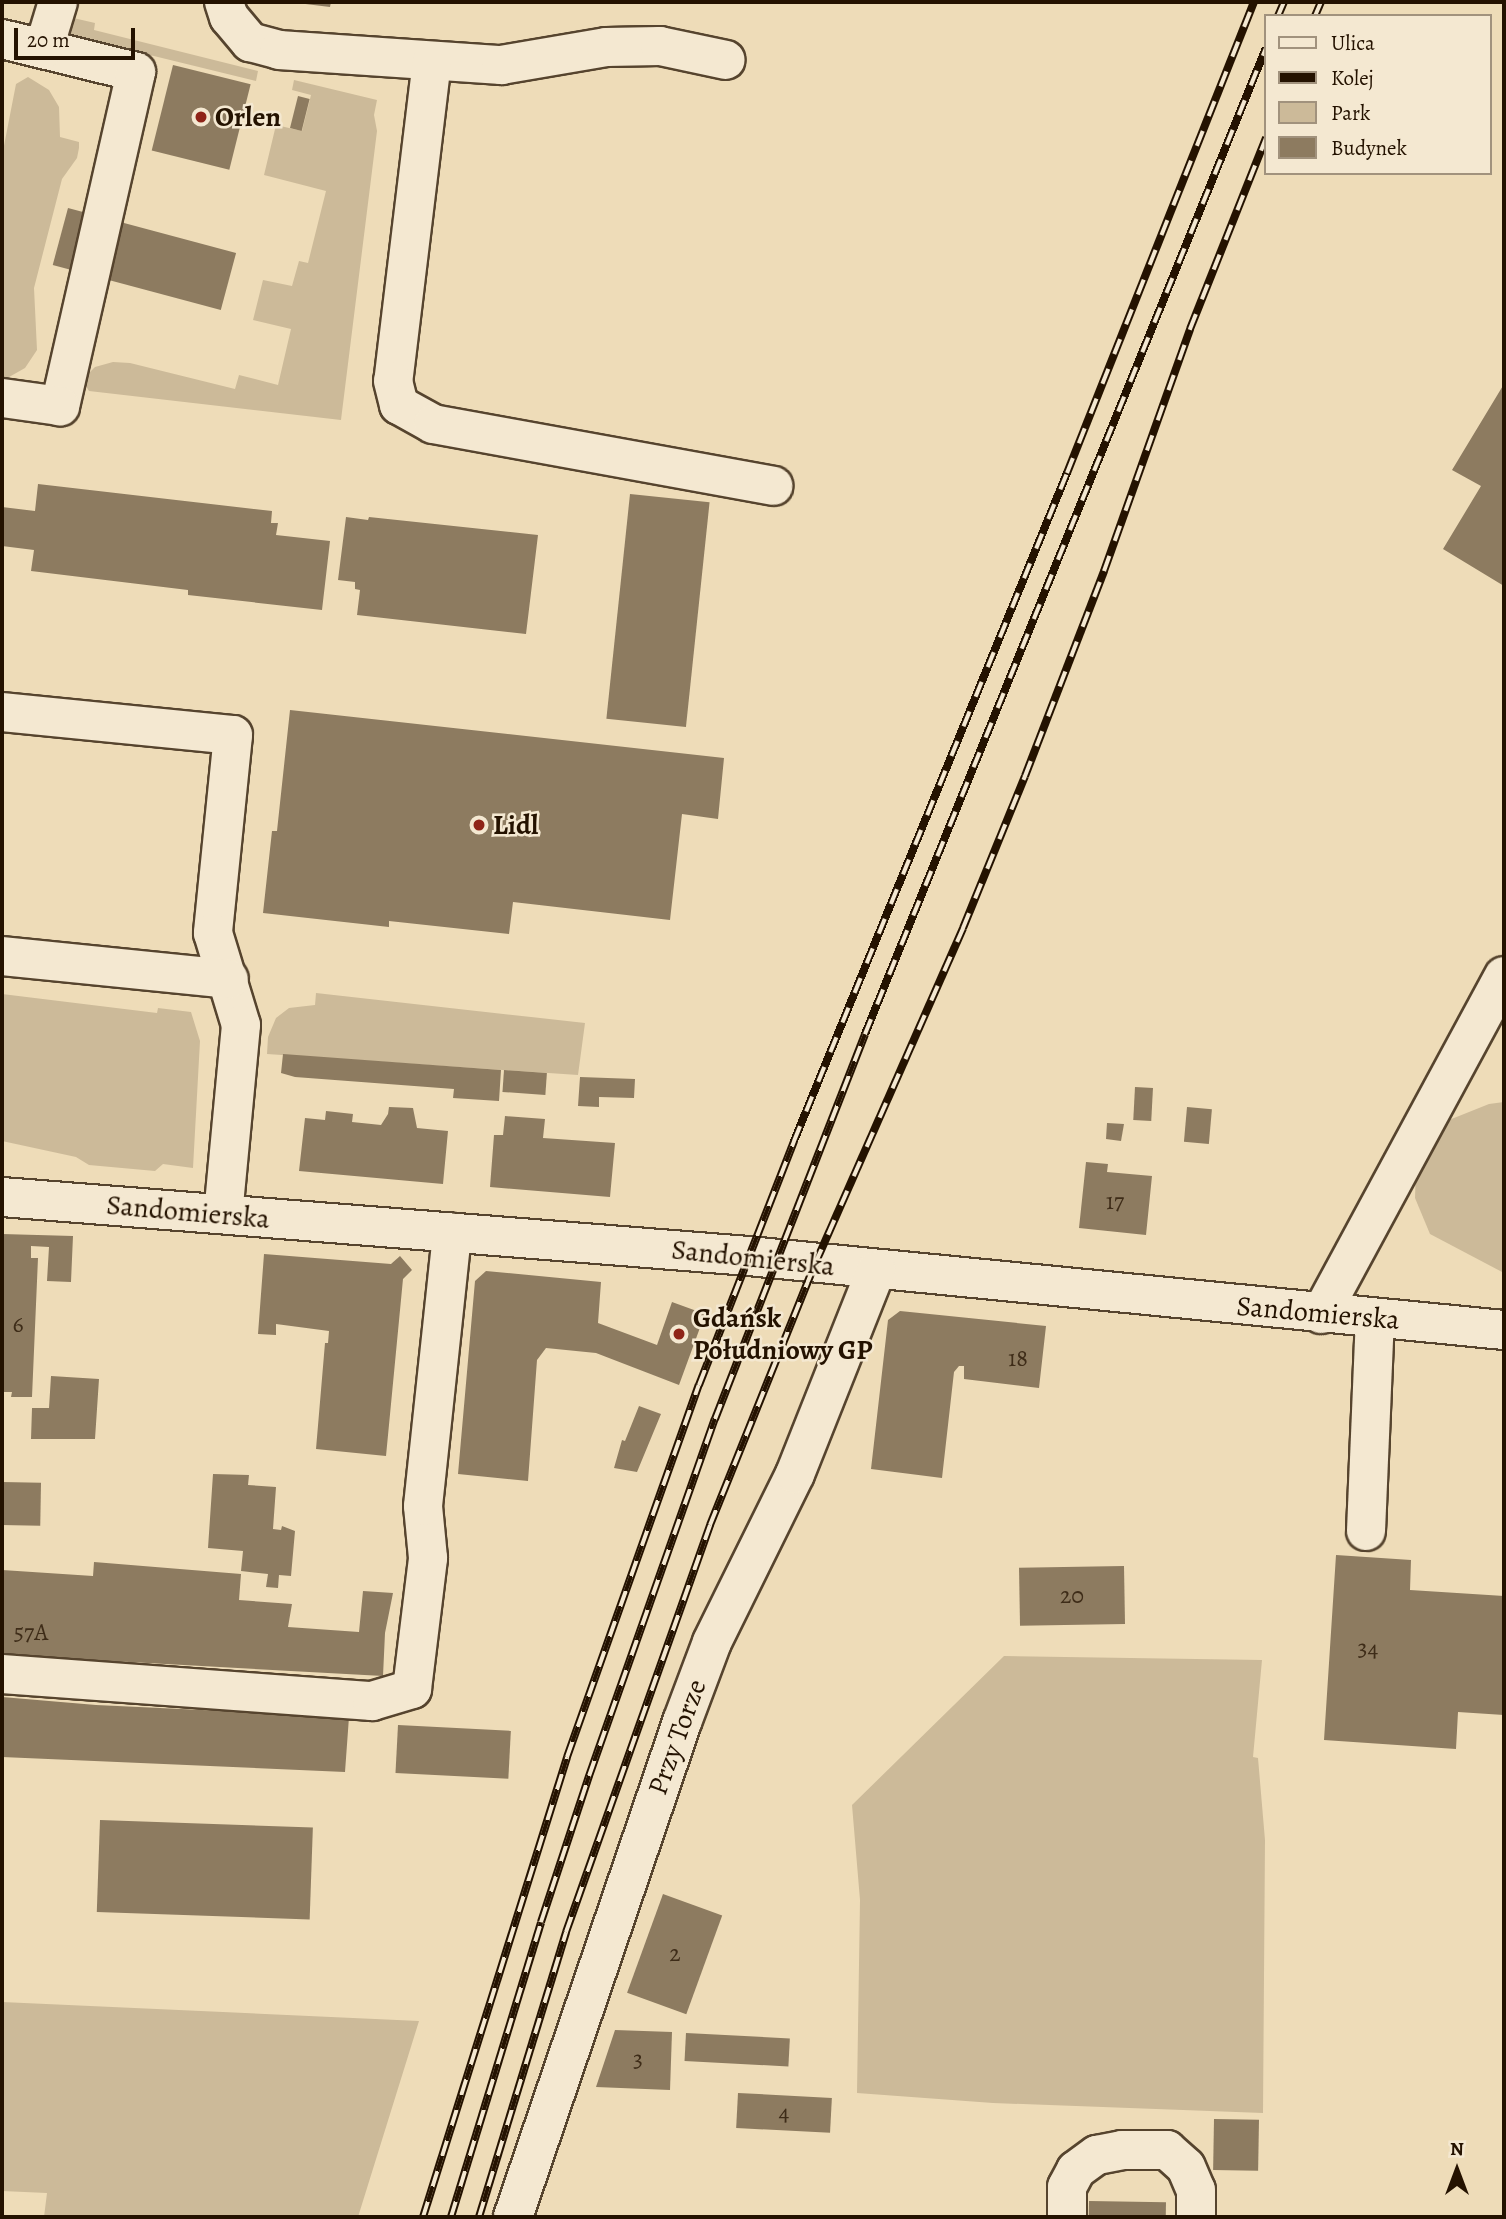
<!DOCTYPE html>
<html>
<head>
<meta charset="utf-8">
<style>
	body { margin:0 }
	#map { position:relative; width:1506px; height:2219px; overflow:hidden; background:#eedcb8; font-family:Alegreya,serif }
	div>[style] { position:absolute }
	.green>* { inset:0; background:#ccba99 }
	.building>* { inset:0; background:#8d7b60; transform-origin:0 0 }
	.roads { filter:drop-shadow(2px 0 #56442e) drop-shadow(-2px 0 #56442e) drop-shadow(0 2px #56442e) drop-shadow(0 -2px #56442e) }
	.minor>* { height:38px; margin:-19px; padding:0 19px; transform-origin:19px; border-radius:19px; background:#f4e8d1 }
	.rail>* { height:8px; margin-top:-4px; transform-origin:0; background:repeating-linear-gradient(90deg,#f4e8d1 0 16px,#241200 0 32px); box-sizing:border-box; border-block:2px solid #241200 }
	.dots>* { width:19px; height:19px; translate:-50% -50%; box-sizing:border-box; border:4px solid #f4e8d1; border-radius:50% }
	span { translate:-50% -50%; white-space:nowrap; text-align:center; line-height:1.15; -webkit-text-stroke:5px #f4e8d1; paint-order:stroke }
	.number-label { font-size:24px; color:#3e2c18 }
	.number-label span { -webkit-text-stroke-width:0 }
	.poi-label { font-size:28px; color:#241200; font-weight:700 }
	.left { translate:0 -50%; text-align:left }
	.street-label { font-size:28px; color:#241200 }
	.frame { position:absolute; inset:0; border:4px solid #241200; pointer-events:none }
	.legend { position:absolute; left:1264px; top:14px; width:228px; height:161px; box-sizing:border-box; background:#f4e8d1; border:2px solid #a1927d; margin:0; padding:9px 12px; list-style:none; font-size:21px; color:#241200 }
	.legend li { display:flex; align-items:center; gap:14px; height:35px }
	.legend b { width:35px; border:2px solid #a1927d }
	.north { position:absolute; left:1422px; top:2135px; width:70px; height:70px; -webkit-text-stroke:5px #f4e8d1; paint-order:stroke; rotate:0deg; font-size:19px; font-weight:700; line-height:28px; text-align:center; color:#241200 }
	.north::after { content:''; display:block; margin:auto; width:24px; height:32px; background:#241200; clip-path:polygon(50% 0,100% 100%,50% 72%,0 100%) }
	.scale { position:absolute; left:14px; top:28px; width:121px; height:32px; box-sizing:border-box; border:4px solid #241200; border-top:0; padding-left:9px; font-size:21px; line-height:24px; white-space:nowrap; color:#241200; -webkit-text-stroke:5px #f4e8d1; paint-order:stroke }
</style>
</head>
<body>
<div id="map">
	<div class="green">
		<div style="clip-path:polygon(69px 17px,95px 23px,94px 30px,258px 71px,256px 81px,64px 34px)"></div>
		<div style="clip-path:polygon(28px 77px,49px 90px,59px 107px,60px 137px,79px 142px,79px 148px,77px 158px,62px 179px,34px 288px,37px 350px,25px 368px,2px 381px,2px 156px,16px 84px)"></div>
		<div style="clip-path:polygon(294px 80px,377px 100px,374px 115px,377px 131px,341px 420px,89px 391px,84px 383px,87px 375px,95px 367px,113px 362px,130px 363px,235px 389px,239px 375px,278px 385px,291px 329px,253px 320px,263px 280px,292px 286px,299px 261px,308px 263px,326px 191px,264px 175px,276px 125px,302px 131px,311px 95px,292px 90px)"></div>
		<div style="clip-path:polygon(316px 993px,585px 1023px,578px 1075px,267px 1054px,268px 1037px,276px 1018px,289px 1008px,315px 1005px)"></div>
		<div style="clip-path:polygon(2px 994px,157px 1013px,158px 1008px,191px 1012px,200px 1041px,193px 1168px,163px 1164px,155px 1171px,89px 1165px,76px 1157px,2px 1141px)"></div>
		<div style="clip-path:polygon(1504px 1102px,1504px 1273px,1430px 1234px,1415px 1198px,1416px 1168px,1449px 1120px,1489px 1104px)"></div>
		<div style="clip-path:polygon(1004px 1656px,1262px 1660px,1253px 1757px,1258px 1758px,1265px 1840px,1263px 2113px,993px 2103px,857px 2093px,860px 1900px,852px 1805px)"></div>
		<div style="clip-path:polygon(2px 2002px,419px 2021px,358px 2217px,44px 2217px,47px 2193px,2px 2191px)"></div>
	</div>
	<div class="building">
		<div style="clip-path:polygon(289px 2px,331px 2px,330px 7px)"></div>
		<div style="left:173px;top:65px;width:80px;height:88px;rotate:14deg"></div>
		<div style="left:298px;top:96px;width:12px;height:33px;rotate:14deg"></div>
		<div style="left:68px;top:208px;width:174px;height:59px;rotate:15deg"></div>
		<div style="clip-path:polygon(1504px 384px,1504px 586px,1443px 549px,1481px 486px,1452px 470px)"></div>
		<div style="clip-path:polygon(38px 484px,272px 511px,271px 523px,278px 523px,276px 535px,330px 541px,322px 610px,188px 595px,188px 590px,31px 571px,34px 550px,2px 546px,2px 507px,35px 511px)"></div>
		<div style="left:630px;top:494px;width:80px;height:226px;rotate:6deg"></div>
		<div style="clip-path:polygon(346px 517px,368px 520px,369px 517px,538px 535px,526px 634px,357px 615px,360px 590px,355px 589px,355px 582px,338px 580px)"></div>
		<div style="clip-path:polygon(290px 710px,724px 758px,718px 819px,682px 814px,670px 920px,513px 902px,509px 934px,389px 921px,389px 927px,263px 913px,272px 831px,277px 831px)"></div>
		<div style="clip-path:polygon(283px 1054px,501px 1070px,499px 1101px,453px 1098px,454px 1089px,295px 1077px,281px 1073px)"></div>
		<div style="left:504px;top:1070px;width:43px;height:22px;rotate:4deg"></div>
		<div style="clip-path:polygon(580px 1077px,635px 1079px,634px 1098px,599px 1097px,599px 1107px,578px 1106px)"></div>
		<div style="left:1135px;top:1087px;width:18px;height:33px;rotate:3deg"></div>
		<div style="clip-path:polygon(389px 1107px,413px 1108px,417px 1128px,448px 1131px,443px 1184px,299px 1171px,305px 1118px,325px 1120px,326px 1111px,353px 1114px,352px 1122px,381px 1125px,388px 1114px)"></div>
		<div style="left:1187px;top:1107px;width:25px;height:35px;rotate:5deg"></div>
		<div style="clip-path:polygon(505px 1116px,545px 1119px,543px 1138px,615px 1143px,610px 1197px,490px 1187px,494px 1135px,503px 1135px)"></div>
		<div style="clip-path:polygon(1107px 1123px,1124px 1124px,1121px 1141px,1106px 1139px)"></div>
		<div style="clip-path:polygon(1086px 1162px,1108px 1164px,1107px 1172px,1152px 1176px,1146px 1235px,1079px 1228px)"></div>
		<div style="clip-path:polygon(2px 1234px,73px 1236px,71px 1282px,47px 1281px,49px 1247px,31px 1246px,31px 1258px,38px 1258px,32px 1397px,11px 1397px,12px 1392px,2px 1392px)"></div>
		<div style="clip-path:polygon(264px 1254px,391px 1264px,400px 1256px,412px 1270px,403px 1279px,386px 1456px,316px 1449px,325px 1343px,328px 1343px,329px 1331px,276px 1324px,276px 1335px,258px 1334px)"></div>
		<div style="clip-path:polygon(486px 1271px,601px 1282px,598px 1323px,657px 1345px,672px 1302px,705px 1314px,679px 1385px,596px 1353px,546px 1348px,537px 1360px,528px 1481px,458px 1474px,475px 1281px)"></div>
		<div style="clip-path:polygon(900px 1311px,1046px 1326px,1039px 1388px,964px 1379px,964px 1366px,959px 1366px,954px 1372px,942px 1478px,871px 1469px,888px 1320px)"></div>
		<div style="clip-path:polygon(51px 1376px,99px 1379px,95px 1439px,31px 1439px,32px 1408px,49px 1408px)"></div>
		<div style="clip-path:polygon(639px 1406px,661px 1414px,637px 1472px,614px 1468px,622px 1440px,625px 1441px)"></div>
		<div style="clip-path:polygon(213px 1474px,249px 1475px,248px 1485px,276px 1487px,273px 1529px,281px 1530px,282px 1526px,295px 1531px,291px 1576px,279px 1575px,278px 1588px,266px 1587px,268px 1574px,241px 1571px,243px 1551px,208px 1548px)"></div>
		<div style="left:2px;top:1482px;width:39px;height:43px;rotate:1deg"></div>
		<div style="clip-path:polygon(1336px 1555px,1411px 1560px,1410px 1590px,1504px 1596px,1504px 1715px,1458px 1712px,1456px 1749px,1324px 1740px)"></div>
		<div style="clip-path:polygon(94px 1562px,241px 1574px,239px 1600px,292px 1604px,288px 1627px,359px 1632px,363px 1591px,393px 1593px,385px 1633px,383px 1676px,2px 1655px,2px 1570px,93px 1576px)"></div>
		<div style="left:1124px;top:1566px;width:58px;height:105px;rotate:89deg"></div>
		<div style="clip-path:polygon(2px 1697px,96px 1705px,349px 1717px,345px 1772px,2px 1757px)"></div>
		<div style="left:398px;top:1725px;width:113px;height:48px;rotate:3deg"></div>
		<div style="left:100px;top:1820px;width:213px;height:92px;rotate:2deg"></div>
		<div style="left:663px;top:1894px;width:63px;height:105px;rotate:20deg"></div>
		<div style="clip-path:polygon(615px 2030px,672px 2032px,670px 2090px,596px 2087px)"></div>
		<div style="left:686px;top:2033px;width:104px;height:28px;rotate:3deg"></div>
		<div style="left:738px;top:2093px;width:94px;height:35px;rotate:3deg"></div>
		<div style="left:1214px;top:2119px;width:45px;height:51px;rotate:1deg"></div>
		<div style="left:1089px;top:2201px;width:77px;height:16px;rotate:1deg"></div>
	</div>
	<div class="roads">
		<div class="minor">
			<div style="left:224px;top:2px;width:16px;rotate:72deg"></div>
			<div style="left:229px;top:17px;width:33px;rotate:50deg"></div>
			<div style="left:250px;top:42px;width:30px;rotate:15deg"></div>
			<div style="left:279px;top:50px;width:223px;rotate:3.9deg"></div>
			<div style="left:501px;top:65px;width:107px;rotate:-9.7deg"></div>
			<div style="left:606px;top:47px;width:54px;rotate:-1.1deg"></div>
			<div style="left:660px;top:46px;width:67px;rotate:12deg"></div>
			<div style="left:2px;top:39px;width:138px;rotate:13.8deg"></div>
			<div style="left:136px;top:72px;width:343px;rotate:102.8deg"></div>
			<div style="left:60px;top:406px;width:59px;rotate:-172.1deg"></div>
			<div style="left:44px;top:48px;width:48px;rotate:-73.1deg"></div>
			<div style="left:432px;top:61px;width:322px;rotate:96.9deg"></div>
			<div style="left:393px;top:381px;width:25px;rotate:76deg"></div>
			<div style="left:399px;top:405px;width:39px;rotate:29deg"></div>
			<div style="left:433px;top:424px;width:346px;rotate:10.3deg"></div>
			<div style="left:2px;top:712px;width:232px;rotate:5.7deg"></div>
			<div style="left:233px;top:735px;width:199px;rotate:95.8deg"></div>
			<div style="left:213px;top:933px;width:96px;rotate:73.1deg"></div>
			<div style="left:241px;top:1025px;width:190px;rotate:95.4deg"></div>
			<div style="left:2px;top:956px;width:228px;rotate:5.8deg"></div>
			<div style="left:2px;top:1197px;width:749px;rotate:4.52deg"></div>
			<div style="left:749px;top:1256px;width:759px;rotate:5.6deg"></div>
			<div style="left:1321px;top:1314px;width:384px;rotate:-61.6deg"></div>
			<div style="left:1366px;top:1531px;width:213px;rotate:-87.6deg"></div>
			<div style="left:2px;top:1674px;width:371px;rotate:4.2deg"></div>
			<div style="left:372px;top:1701px;width:42px;rotate:-16.7deg"></div>
			<div style="left:412px;top:1689px;width:132px;rotate:-83deg"></div>
			<div style="left:428px;top:1558px;width:52px;rotate:-95.5deg"></div>
			<div style="left:423px;top:1506px;width:275px;rotate:-83.9deg"></div>
			<div style="left:513px;top:2217px;width:523px;rotate:-71.15deg"></div>
			<div style="left:682px;top:1722px;width:85px;rotate:-69.4deg"></div>
			<div style="left:712px;top:1642px;width:187px;rotate:-63.7deg"></div>
			<div style="left:795px;top:1474px;width:219px;rotate:-68.3deg"></div>
			<div style="left:1067px;top:2217px;width:30px;rotate:-90deg"></div>
			<div style="left:1067px;top:2187px;width:19px;rotate:-62deg"></div>
			<div style="left:1076px;top:2170px;width:26px;rotate:-36deg"></div>
			<div style="left:1097px;top:2155px;width:25px;rotate:-11deg"></div>
			<div style="left:1122px;top:2150px;width:45px"></div>
			<div style="left:1167px;top:2150px;width:25px;rotate:42deg"></div>
			<div style="left:1186px;top:2167px;width:25px;rotate:67deg"></div>
			<div style="left:1196px;top:2190px;width:27px;rotate:90deg"></div>
		</div>
	</div>
	<div class="rail">
		<div style="left:1278px;top:16px;width:15px;rotate:-67deg"></div>
		<div style="left:1315px;top:16px;width:15px;rotate:-67deg"></div>
		<div style="left:423px;top:2217px;width:482px;rotate:-72.6deg"></div>
		<div style="left:567px;top:1757px;width:395px;rotate:-70.5deg"></div>
		<div style="left:699px;top:1385px;width:262px;rotate:-68.7deg"></div>
		<div style="left:794px;top:1141px;width:722px;rotate:-67.77deg"></div>
		<div style="left:1067px;top:473px;width:507px;rotate:-68.35deg"></div>
		<div style="left:451px;top:2217px;width:308px;rotate:-73deg"></div>
		<div style="left:541px;top:1922px;width:154px;rotate:-71.8deg"></div>
		<div style="left:589px;top:1776px;width:379px;rotate:-70.6deg"></div>
		<div style="left:715px;top:1419px;width:413px;rotate:-68.7deg"></div>
		<div style="left:865px;top:1034px;width:1064px;rotate:-67.87deg"></div>
		<div style="left:479px;top:2217px;width:298px;rotate:-73deg"></div>
		<div style="left:566px;top:1932px;width:432px;rotate:-70.5deg"></div>
		<div style="left:710px;top:1525px;width:281px;rotate:-68.1deg"></div>
		<div style="left:815px;top:1264px;width:367px;rotate:-66.2deg"></div>
		<div style="left:963px;top:928px;width:164px;rotate:-67.8deg"></div>
		<div style="left:1025px;top:776px;width:220px;rotate:-68.9deg"></div>
		<div style="left:1104px;top:571px;width:257px;rotate:-70.4deg"></div>
		<div style="left:1190px;top:329px;width:206px;rotate:-68.3deg"></div>
	</div>
	<div class="dots">
		<div style="left:201px;top:117px;background:#8f2418"></div>
		<div style="left:479px;top:825px;background:#8f2418"></div>
		<div style="left:679px;top:1334px;background:#8f2418"></div>
	</div>
	<div class="number-label">
		<span style="left:1115px;top:1202px">17</span>
		<span style="left:18px;top:1325px">6</span>
		<span style="left:1018px;top:1359px">18</span>
		<span style="left:1072px;top:1596px">20</span>
		<span style="left:31px;top:1633px">57A</span>
		<span style="left:1368px;top:1649px">34</span>
		<span style="left:675px;top:1954px">2</span>
		<span style="left:638px;top:2060px">3</span>
		<span style="left:784px;top:2113px">4</span>
	</div>
	<div class="poi-label">
		<span class="left" style="left:215px;top:117px">Orlen</span>
		<span class="left" style="left:493px;top:825px">Lidl</span>
		<span class="left" style="left:693px;top:1334px">Gdańsk<br>Południowy GP</span>
	</div>
	<div class="street-label">
		<span style="left:188px;top:1212px;rotate:5deg">Sandomierska</span>
		<span style="left:753px;top:1258px;rotate:6deg">Sandomierska</span>
		<span style="left:1318px;top:1313px;rotate:5deg">Sandomierska</span>
		<span style="left:677px;top:1737px;rotate:-70deg">Przy Torze</span>
	</div>
	<div class="frame"></div>
	<ul class="legend">
	<li><b style="height:9px;background:#f4e8d1"></b>Ulica</li>
	<li><b style="height:9px;background:#241200"></b>Kolej</li>
	<li><b style="height:19px;background:#ccba99"></b>Park</li>
	<li><b style="height:19px;background:#8d7b60"></b>Budynek</li>
	</ul>
	<div class="north">N</div>
	<div class="scale">20 m</div>
</div>
</body>
</html>
